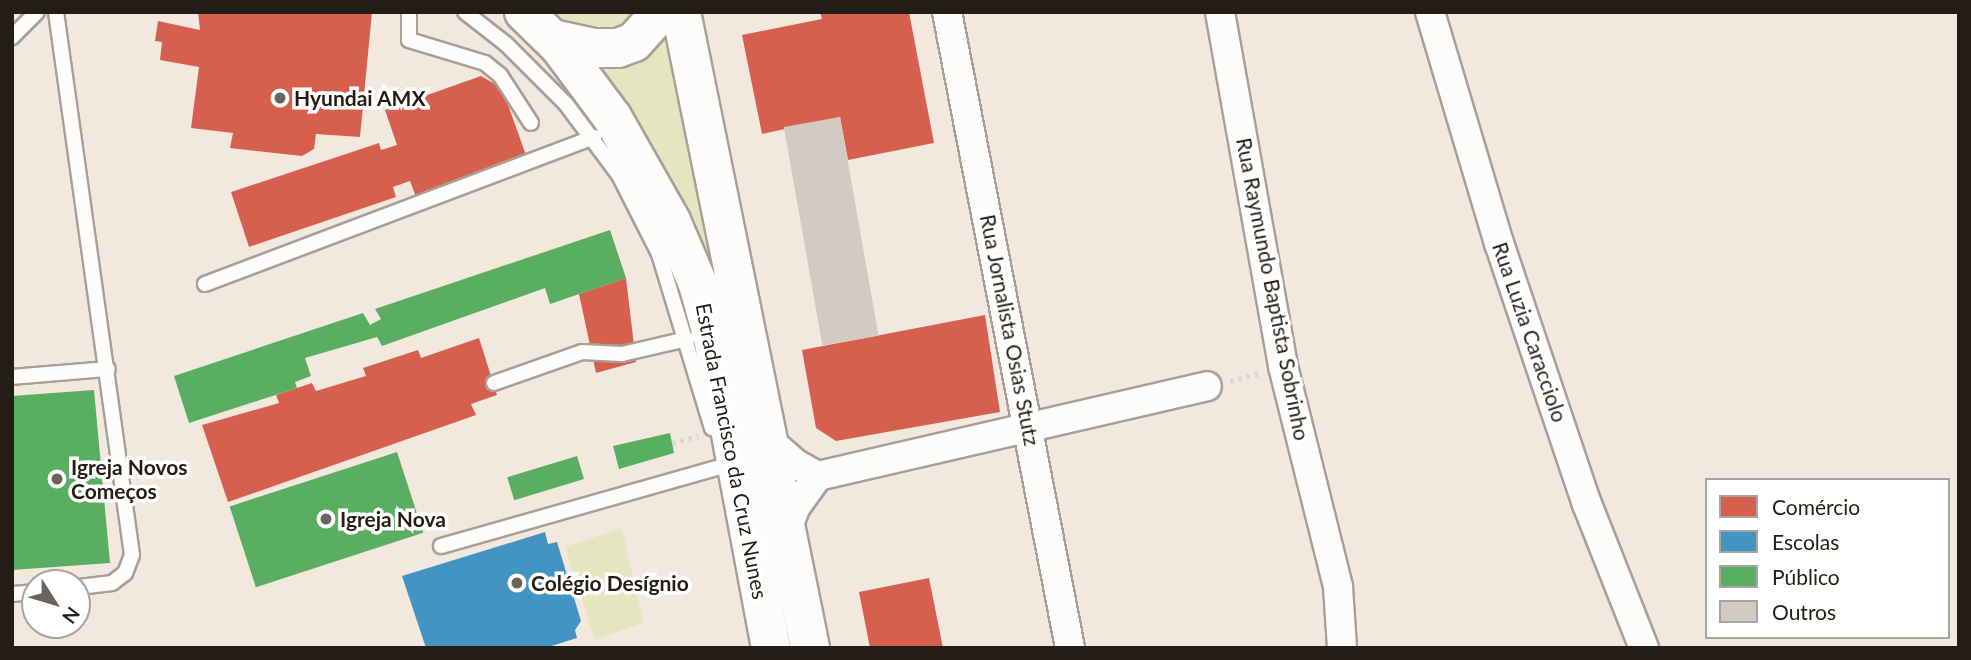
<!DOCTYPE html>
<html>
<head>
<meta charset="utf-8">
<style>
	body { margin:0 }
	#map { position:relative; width:1971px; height:660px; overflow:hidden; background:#f3e8de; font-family:Lato,sans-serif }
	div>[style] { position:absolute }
	.green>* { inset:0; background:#e4e6c0 }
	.shops>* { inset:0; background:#d6604d }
	.schools>* { inset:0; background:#4393c3 }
	.public>* { inset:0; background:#5aae61; transform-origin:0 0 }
	.building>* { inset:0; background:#d3cac2; transform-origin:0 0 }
	.path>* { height:4.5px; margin-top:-2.25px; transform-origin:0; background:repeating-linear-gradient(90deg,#dad6d4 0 3.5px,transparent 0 8.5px) }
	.roads { filter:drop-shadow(2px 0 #a89f98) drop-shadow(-2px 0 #a89f98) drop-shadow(0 2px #a89f98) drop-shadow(0 -2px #a89f98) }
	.service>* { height:14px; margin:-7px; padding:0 7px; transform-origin:7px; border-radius:7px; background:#fdfcfa }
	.minor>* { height:28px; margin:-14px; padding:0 14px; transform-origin:14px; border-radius:14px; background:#fdfcfa }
	.secondary>* { height:38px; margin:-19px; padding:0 19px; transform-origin:19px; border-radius:19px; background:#fdfcfa }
	.dots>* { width:19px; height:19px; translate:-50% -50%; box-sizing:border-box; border:4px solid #fff; border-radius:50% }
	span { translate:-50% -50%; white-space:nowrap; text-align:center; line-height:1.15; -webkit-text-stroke:7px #fff; paint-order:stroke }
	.poi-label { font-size:21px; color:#241d16; font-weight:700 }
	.left { translate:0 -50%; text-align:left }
	.street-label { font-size:21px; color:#241d16 }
	.frame { position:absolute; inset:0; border:14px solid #241d16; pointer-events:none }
	.legend { position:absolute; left:1705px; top:478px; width:245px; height:161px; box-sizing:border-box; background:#fff; border:2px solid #a7a5a2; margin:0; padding:9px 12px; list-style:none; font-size:21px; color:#241d16 }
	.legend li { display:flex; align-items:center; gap:14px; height:35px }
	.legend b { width:35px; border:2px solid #a7a5a2 }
	.north { position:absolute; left:21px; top:569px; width:70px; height:70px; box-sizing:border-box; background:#fff; border:2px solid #a7a5a2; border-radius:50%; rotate:127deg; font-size:19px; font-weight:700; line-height:28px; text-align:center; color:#241d16 }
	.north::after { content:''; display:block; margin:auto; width:24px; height:32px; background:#6c645c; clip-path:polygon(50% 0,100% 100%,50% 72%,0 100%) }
</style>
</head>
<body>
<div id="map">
	<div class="green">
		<div style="clip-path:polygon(555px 12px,645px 12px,629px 28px,579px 31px)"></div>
		<div style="clip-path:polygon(673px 25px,733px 344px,686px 218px,652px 144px,594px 65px)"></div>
		<div style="clip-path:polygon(622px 528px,643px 623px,595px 640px,565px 547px)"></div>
	</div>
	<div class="shops">
		<div style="clip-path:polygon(198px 12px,372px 12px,360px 137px,316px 134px,314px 149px,302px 156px,230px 148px,233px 133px,191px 128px,199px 67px,160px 60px,162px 42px,155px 41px,158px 21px,200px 30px)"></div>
		<div style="clip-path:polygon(820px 12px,909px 12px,934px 143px,848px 160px,840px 117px,762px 134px,742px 35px,822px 19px)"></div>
		<div style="clip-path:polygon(481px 76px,502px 88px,527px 158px,416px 197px,410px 181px,393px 187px,396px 197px,249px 247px,231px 192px,379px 143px,381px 150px,397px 145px,385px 110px)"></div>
		<div style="clip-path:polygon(626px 278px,636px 362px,596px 373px,579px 294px)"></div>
		<div style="clip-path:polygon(985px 315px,1000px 412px,836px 441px,816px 428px,802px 350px)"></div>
		<div style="clip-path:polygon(479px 338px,497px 395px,471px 404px,476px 415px,228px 502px,202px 425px,279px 403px,276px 395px,312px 383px,316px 391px,366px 376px,363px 368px,418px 350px,421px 358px)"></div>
		<div style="clip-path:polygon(929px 578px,943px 648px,870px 648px,859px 592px)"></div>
	</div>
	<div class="schools">
		<div style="clip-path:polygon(545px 532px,548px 544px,557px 542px,581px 621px,575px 630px,577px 638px,545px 648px,426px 648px,402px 576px)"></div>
	</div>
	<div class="public">
		<div style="clip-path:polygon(610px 230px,626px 278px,550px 304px,545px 288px,382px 346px,377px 337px,305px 358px,311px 376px,295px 382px,297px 388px,189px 423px,174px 376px,363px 313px,370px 325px,381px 319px,375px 309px)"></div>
		<div style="clip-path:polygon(94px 390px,110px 563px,12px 570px,12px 396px)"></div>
		<div style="clip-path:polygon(670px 433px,674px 453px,619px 469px,613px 446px)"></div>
		<div style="left:397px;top:452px;width:85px;height:176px;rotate:72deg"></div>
		<div style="left:577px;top:456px;width:24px;height:73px;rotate:73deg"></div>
	</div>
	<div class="building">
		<div style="left:840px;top:117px;width:222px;height:57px;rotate:80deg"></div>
	</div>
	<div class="path">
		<div style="left:1230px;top:381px;width:30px;rotate:-15deg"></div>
		<div style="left:672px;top:443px;width:27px;rotate:-15deg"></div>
	</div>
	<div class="roads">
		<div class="service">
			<div style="left:56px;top:12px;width:548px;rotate:82.03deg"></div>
			<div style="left:132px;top:555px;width:19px;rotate:111deg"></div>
			<div style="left:125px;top:573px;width:16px;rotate:142deg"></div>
			<div style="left:112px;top:583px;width:35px;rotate:173deg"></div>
			<div style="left:409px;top:12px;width:28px;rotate:90deg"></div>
			<div style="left:409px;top:40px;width:79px;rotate:16.8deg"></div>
			<div style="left:485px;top:63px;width:19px;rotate:39deg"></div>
			<div style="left:500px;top:75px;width:57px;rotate:57.1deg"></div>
			<div style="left:465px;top:12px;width:52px;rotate:38deg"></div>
			<div style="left:506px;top:44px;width:85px;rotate:45deg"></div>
			<div style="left:566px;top:104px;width:89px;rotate:53.3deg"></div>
			<div style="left:619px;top:175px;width:89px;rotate:63.1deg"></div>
			<div style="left:659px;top:254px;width:182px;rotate:73.1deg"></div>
			<div style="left:12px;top:37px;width:35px;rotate:-45deg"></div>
			<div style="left:205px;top:284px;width:416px;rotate:-20.7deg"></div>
			<div style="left:12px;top:377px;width:96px;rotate:-4.8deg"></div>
			<div style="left:494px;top:383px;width:93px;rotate:-19.4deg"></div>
			<div style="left:582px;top:352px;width:40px;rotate:2.9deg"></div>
			<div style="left:622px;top:354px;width:67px;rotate:-13deg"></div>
			<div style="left:441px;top:546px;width:294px;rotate:-15.8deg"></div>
			<div style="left:12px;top:594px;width:23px;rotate:-5deg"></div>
		</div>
		<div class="minor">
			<div style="left:947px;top:12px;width:648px;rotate:79.05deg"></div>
			<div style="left:1220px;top:12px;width:360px;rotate:79.9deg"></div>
			<div style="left:1283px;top:366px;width:228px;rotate:76deg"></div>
			<div style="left:1338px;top:587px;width:61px;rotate:86.2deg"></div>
			<div style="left:1430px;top:12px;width:241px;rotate:73.4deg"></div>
			<div style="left:1499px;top:243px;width:275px;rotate:71.4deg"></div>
			<div style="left:1587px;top:504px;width:155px;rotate:68.4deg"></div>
			<div style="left:765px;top:437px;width:41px;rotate:41.1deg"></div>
			<div style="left:796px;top:464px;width:25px;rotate:29deg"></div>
			<div style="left:818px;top:476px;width:37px;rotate:126deg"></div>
			<div style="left:796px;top:506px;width:30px;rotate:111deg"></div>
			<div style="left:818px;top:476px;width:399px;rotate:-13deg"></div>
		</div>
		<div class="secondary">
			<div style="left:524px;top:12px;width:49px;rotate:44.2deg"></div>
			<div style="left:559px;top:46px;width:89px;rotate:53.3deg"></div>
			<div style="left:612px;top:117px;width:120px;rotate:60.4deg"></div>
			<div style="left:671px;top:221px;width:69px;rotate:66.8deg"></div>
			<div style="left:698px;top:284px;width:56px;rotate:74.5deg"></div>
			<div style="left:713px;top:338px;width:315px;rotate:79.4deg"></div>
			<div style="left:681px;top:12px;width:649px;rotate:78.53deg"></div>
			<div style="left:553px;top:39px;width:42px;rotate:12.4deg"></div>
			<div style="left:594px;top:48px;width:24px"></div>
			<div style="left:618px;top:48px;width:17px;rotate:-21deg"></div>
			<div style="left:634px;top:42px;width:40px;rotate:-48deg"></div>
		</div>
	</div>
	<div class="dots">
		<div style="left:280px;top:98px;background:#6c645c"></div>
		<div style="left:57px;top:479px;background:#6c645c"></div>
		<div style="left:326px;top:519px;background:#6c645c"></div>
		<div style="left:517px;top:583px;background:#6c645c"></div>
	</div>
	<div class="poi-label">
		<span class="left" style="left:294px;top:98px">Hyundai AMX</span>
		<span class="left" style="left:71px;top:479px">Igreja Novos<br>Começos</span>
		<span class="left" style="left:340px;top:519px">Igreja Nova</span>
		<span class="left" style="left:531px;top:583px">Colégio Desígnio</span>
	</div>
	<div class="street-label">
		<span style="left:1273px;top:289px;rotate:79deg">Rua Raymundo Baptista Sobrinho</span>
		<span style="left:1010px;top:330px;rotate:79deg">Rua Jornalista Osias Stutz</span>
		<span style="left:1530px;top:332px;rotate:71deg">Rua Luzia Caracciolo</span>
		<span style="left:732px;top:451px;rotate:79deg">Estrada Francisco da Cruz Nunes</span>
	</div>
	<div class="frame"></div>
	<ul class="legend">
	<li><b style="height:19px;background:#d6604d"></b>Comércio</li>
	<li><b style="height:19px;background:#4393c3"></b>Escolas</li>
	<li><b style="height:19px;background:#5aae61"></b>Público</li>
	<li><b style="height:19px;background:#d3cac2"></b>Outros</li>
	</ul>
	<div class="north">N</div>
</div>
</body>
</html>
